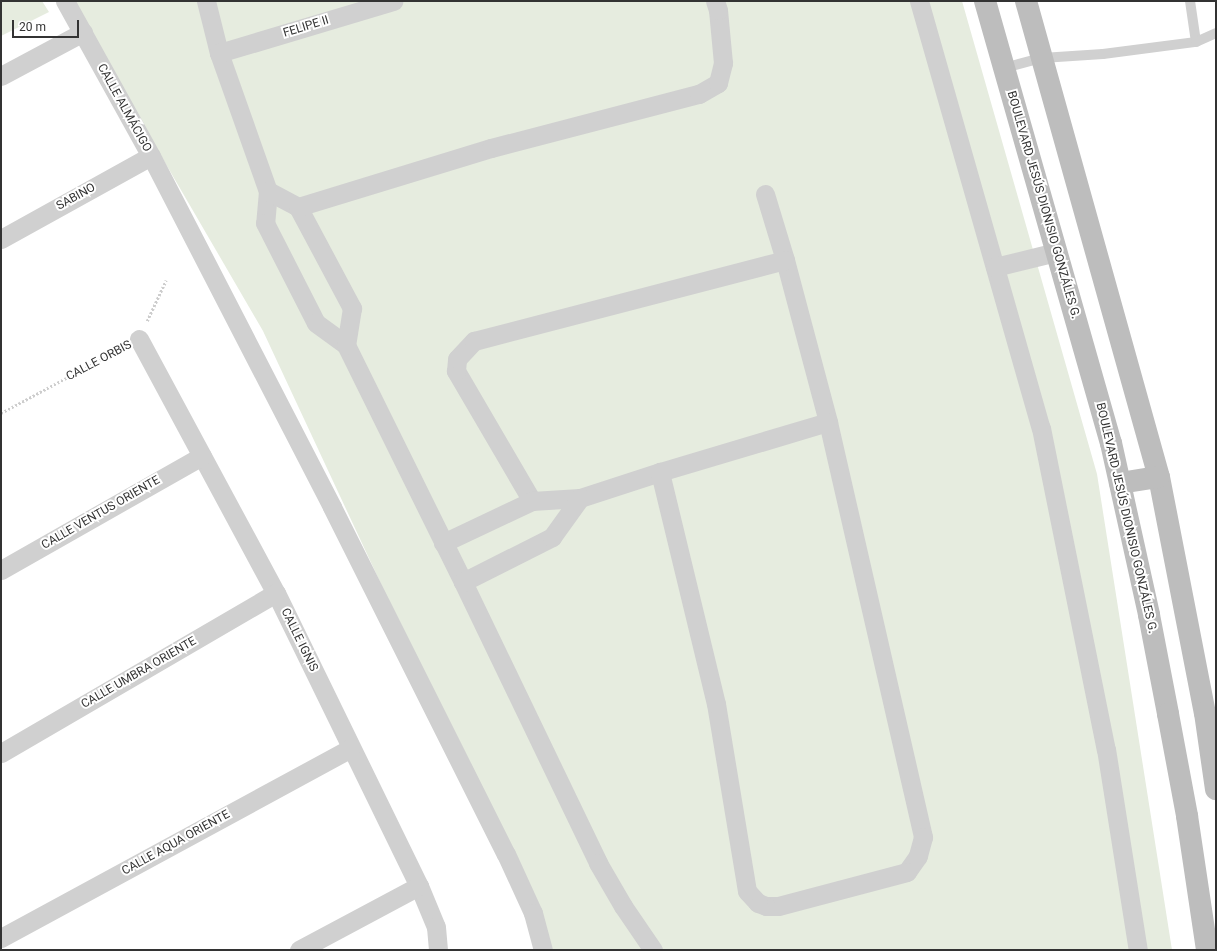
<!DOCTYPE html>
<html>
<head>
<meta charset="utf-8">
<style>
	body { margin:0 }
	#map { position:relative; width:1217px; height:951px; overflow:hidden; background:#fff; font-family:Roboto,sans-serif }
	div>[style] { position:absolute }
	.green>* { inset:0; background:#e6ecdf }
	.path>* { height:2.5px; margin-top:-1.25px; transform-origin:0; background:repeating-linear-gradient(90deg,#cdcdcd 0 2px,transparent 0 4px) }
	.service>* { height:10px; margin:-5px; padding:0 5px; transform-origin:5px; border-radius:5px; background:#d0d0d0 }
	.minor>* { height:19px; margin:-9.5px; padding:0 9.5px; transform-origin:9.5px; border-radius:9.5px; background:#d0d0d0 }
	.secondary>* { height:22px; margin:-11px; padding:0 11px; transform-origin:11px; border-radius:11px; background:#bdbdbd }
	span { translate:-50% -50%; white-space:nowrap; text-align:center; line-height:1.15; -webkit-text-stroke:4px #fff; paint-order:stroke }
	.street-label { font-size:12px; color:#333 }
	.frame { position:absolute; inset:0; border:2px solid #333; pointer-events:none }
	.scale { position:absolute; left:12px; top:20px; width:67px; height:18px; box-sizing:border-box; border:2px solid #333; border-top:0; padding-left:5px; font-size:12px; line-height:14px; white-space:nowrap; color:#333; -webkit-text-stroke:3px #fff; paint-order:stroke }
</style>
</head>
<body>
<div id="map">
	<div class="green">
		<div style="clip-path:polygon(1px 1px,42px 1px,49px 12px,1px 36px)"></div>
		<div style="clip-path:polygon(71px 1px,962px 1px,1097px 474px,1172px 950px,543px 950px,541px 927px,263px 331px)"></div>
	</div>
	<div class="path">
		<div style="left:147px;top:321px;width:45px;rotate:-65.1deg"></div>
		<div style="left:1px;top:413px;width:135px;rotate:-28.3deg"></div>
	</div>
	<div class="service">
		<div style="left:1190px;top:1px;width:41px;rotate:81.7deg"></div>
		<div style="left:1004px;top:68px;width:39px;rotate:-15deg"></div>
		<div style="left:1042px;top:58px;width:61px;rotate:-3.8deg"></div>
		<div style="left:1103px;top:54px;width:94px;rotate:-7.4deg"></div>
		<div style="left:1196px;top:42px;width:22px;rotate:-24deg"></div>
	</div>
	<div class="minor">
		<div style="left:65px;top:1px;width:177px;rotate:61deg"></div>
		<div style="left:151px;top:156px;width:395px;rotate:62.7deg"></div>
		<div style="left:332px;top:507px;width:388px;rotate:63.4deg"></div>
		<div style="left:506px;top:854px;width:65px;rotate:65.4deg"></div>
		<div style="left:533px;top:913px;width:38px;rotate:75deg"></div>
		<div style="left:206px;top:1px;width:54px;rotate:76deg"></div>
		<div style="left:219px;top:53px;width:146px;rotate:70.5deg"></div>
		<div style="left:268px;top:191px;width:32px;rotate:95deg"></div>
		<div style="left:265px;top:223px;width:112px;rotate:63deg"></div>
		<div style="left:316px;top:323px;width:37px;rotate:36deg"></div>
		<div style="left:346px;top:345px;width:264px;rotate:63.7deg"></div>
		<div style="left:463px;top:582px;width:312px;rotate:64.3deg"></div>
		<div style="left:598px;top:863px;width:50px;rotate:59.8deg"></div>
		<div style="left:623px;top:906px;width:53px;rotate:55.7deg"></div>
		<div style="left:919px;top:1px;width:444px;rotate:74.1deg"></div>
		<div style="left:1041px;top:428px;width:328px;rotate:78.6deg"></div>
		<div style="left:1106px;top:749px;width:204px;rotate:81deg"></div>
		<div style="left:219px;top:53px;width:182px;rotate:-16.6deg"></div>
		<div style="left:1px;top:76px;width:93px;rotate:-28.2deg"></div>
		<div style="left:268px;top:191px;width:34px;rotate:28deg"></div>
		<div style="left:298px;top:207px;width:115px;rotate:61.9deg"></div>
		<div style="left:352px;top:308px;width:37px;rotate:99deg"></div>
		<div style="left:765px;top:194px;width:69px;rotate:73.1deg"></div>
		<div style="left:785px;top:260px;width:168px;rotate:75.1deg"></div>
		<div style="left:298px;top:207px;width:202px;rotate:-17deg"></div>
		<div style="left:491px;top:148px;width:215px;rotate:-14.6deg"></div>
		<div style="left:699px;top:94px;width:22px;rotate:-30deg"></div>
		<div style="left:718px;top:83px;width:21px;rotate:-76deg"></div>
		<div style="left:723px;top:63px;width:53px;rotate:-95.4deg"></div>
		<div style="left:718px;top:10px;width:9px;rotate:-108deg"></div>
		<div style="left:1px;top:239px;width:171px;rotate:-29deg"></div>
		<div style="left:995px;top:267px;width:63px;rotate:-13.8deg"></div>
		<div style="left:139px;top:339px;width:289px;rotate:61.7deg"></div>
		<div style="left:276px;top:593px;width:326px;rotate:64deg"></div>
		<div style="left:419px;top:886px;width:44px;rotate:67.5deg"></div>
		<div style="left:436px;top:927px;width:23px;rotate:85deg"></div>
		<div style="left:532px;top:501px;width:151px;rotate:-120.3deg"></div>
		<div style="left:456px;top:371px;width:12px;rotate:-85deg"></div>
		<div style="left:457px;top:359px;width:25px;rotate:-47deg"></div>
		<div style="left:474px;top:341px;width:321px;rotate:-14.6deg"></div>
		<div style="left:443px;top:543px;width:98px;rotate:-25.3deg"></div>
		<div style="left:532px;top:501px;width:48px;rotate:-3.6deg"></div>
		<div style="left:580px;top:498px;width:84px;rotate:-18deg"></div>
		<div style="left:660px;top:472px;width:175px;rotate:-16.6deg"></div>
		<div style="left:828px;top:422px;width:426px;rotate:77.1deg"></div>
		<div style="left:923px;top:837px;width:20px;rotate:105deg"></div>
		<div style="left:918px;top:856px;width:19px;rotate:125deg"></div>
		<div style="left:907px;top:872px;width:133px;rotate:165.2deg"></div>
		<div style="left:778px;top:906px;width:12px;rotate:180deg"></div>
		<div style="left:766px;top:906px;width:9px;rotate:-159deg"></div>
		<div style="left:758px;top:903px;width:16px;rotate:-133deg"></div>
		<div style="left:747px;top:891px;width:190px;rotate:-99.4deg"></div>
		<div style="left:716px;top:704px;width:239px;rotate:-103.6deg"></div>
		<div style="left:1px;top:570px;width:231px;rotate:-29.6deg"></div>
		<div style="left:463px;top:582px;width:100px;rotate:-26.8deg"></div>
		<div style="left:552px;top:537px;width:48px;rotate:-54.3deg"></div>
		<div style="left:1px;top:753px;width:318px;rotate:-30.2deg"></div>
		<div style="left:1px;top:938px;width:398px;rotate:-28.5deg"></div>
		<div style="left:299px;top:950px;width:136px;rotate:-28.1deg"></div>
	</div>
	<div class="secondary">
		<div style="left:985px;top:1px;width:460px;rotate:74.1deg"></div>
		<div style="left:1111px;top:443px;width:176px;rotate:77.5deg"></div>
		<div style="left:1149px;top:615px;width:101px;rotate:79.1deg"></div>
		<div style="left:1168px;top:714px;width:104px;rotate:79.4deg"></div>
		<div style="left:1187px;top:816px;width:135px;rotate:81.5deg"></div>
		<div style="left:1026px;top:1px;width:494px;rotate:74.4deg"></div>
		<div style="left:1159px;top:477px;width:240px;rotate:79deg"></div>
		<div style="left:1205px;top:713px;width:77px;rotate:81.8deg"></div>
		<div style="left:1120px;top:483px;width:39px;rotate:-9deg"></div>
	</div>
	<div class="street-label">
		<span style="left:306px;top:27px;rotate:-17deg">FELIPE II</span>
		<span style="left:124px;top:108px;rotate:61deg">CALLE ALMÁCIGO</span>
		<span style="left:76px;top:197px;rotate:-29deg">SABINO</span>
		<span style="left:1043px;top:205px;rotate:74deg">BOULEVARD JESÚS DIONISIO GONZÁLES G.</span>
		<span style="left:99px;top:361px;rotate:-28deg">CALLE ORBIS</span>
		<span style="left:101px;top:513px;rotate:-30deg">CALLE VENTUS ORIENTE</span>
		<span style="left:1126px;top:518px;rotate:77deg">BOULEVARD JESÚS DIONISIO GONZÁLES G.</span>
		<span style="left:299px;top:640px;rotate:64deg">CALLE IGNIS</span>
		<span style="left:139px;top:673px;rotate:-30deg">CALLE UMBRA ORIENTE</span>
		<span style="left:176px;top:843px;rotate:-29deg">CALLE AQUA ORIENTE</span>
	</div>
	<div class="frame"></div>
	<div class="scale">20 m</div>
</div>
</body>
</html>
